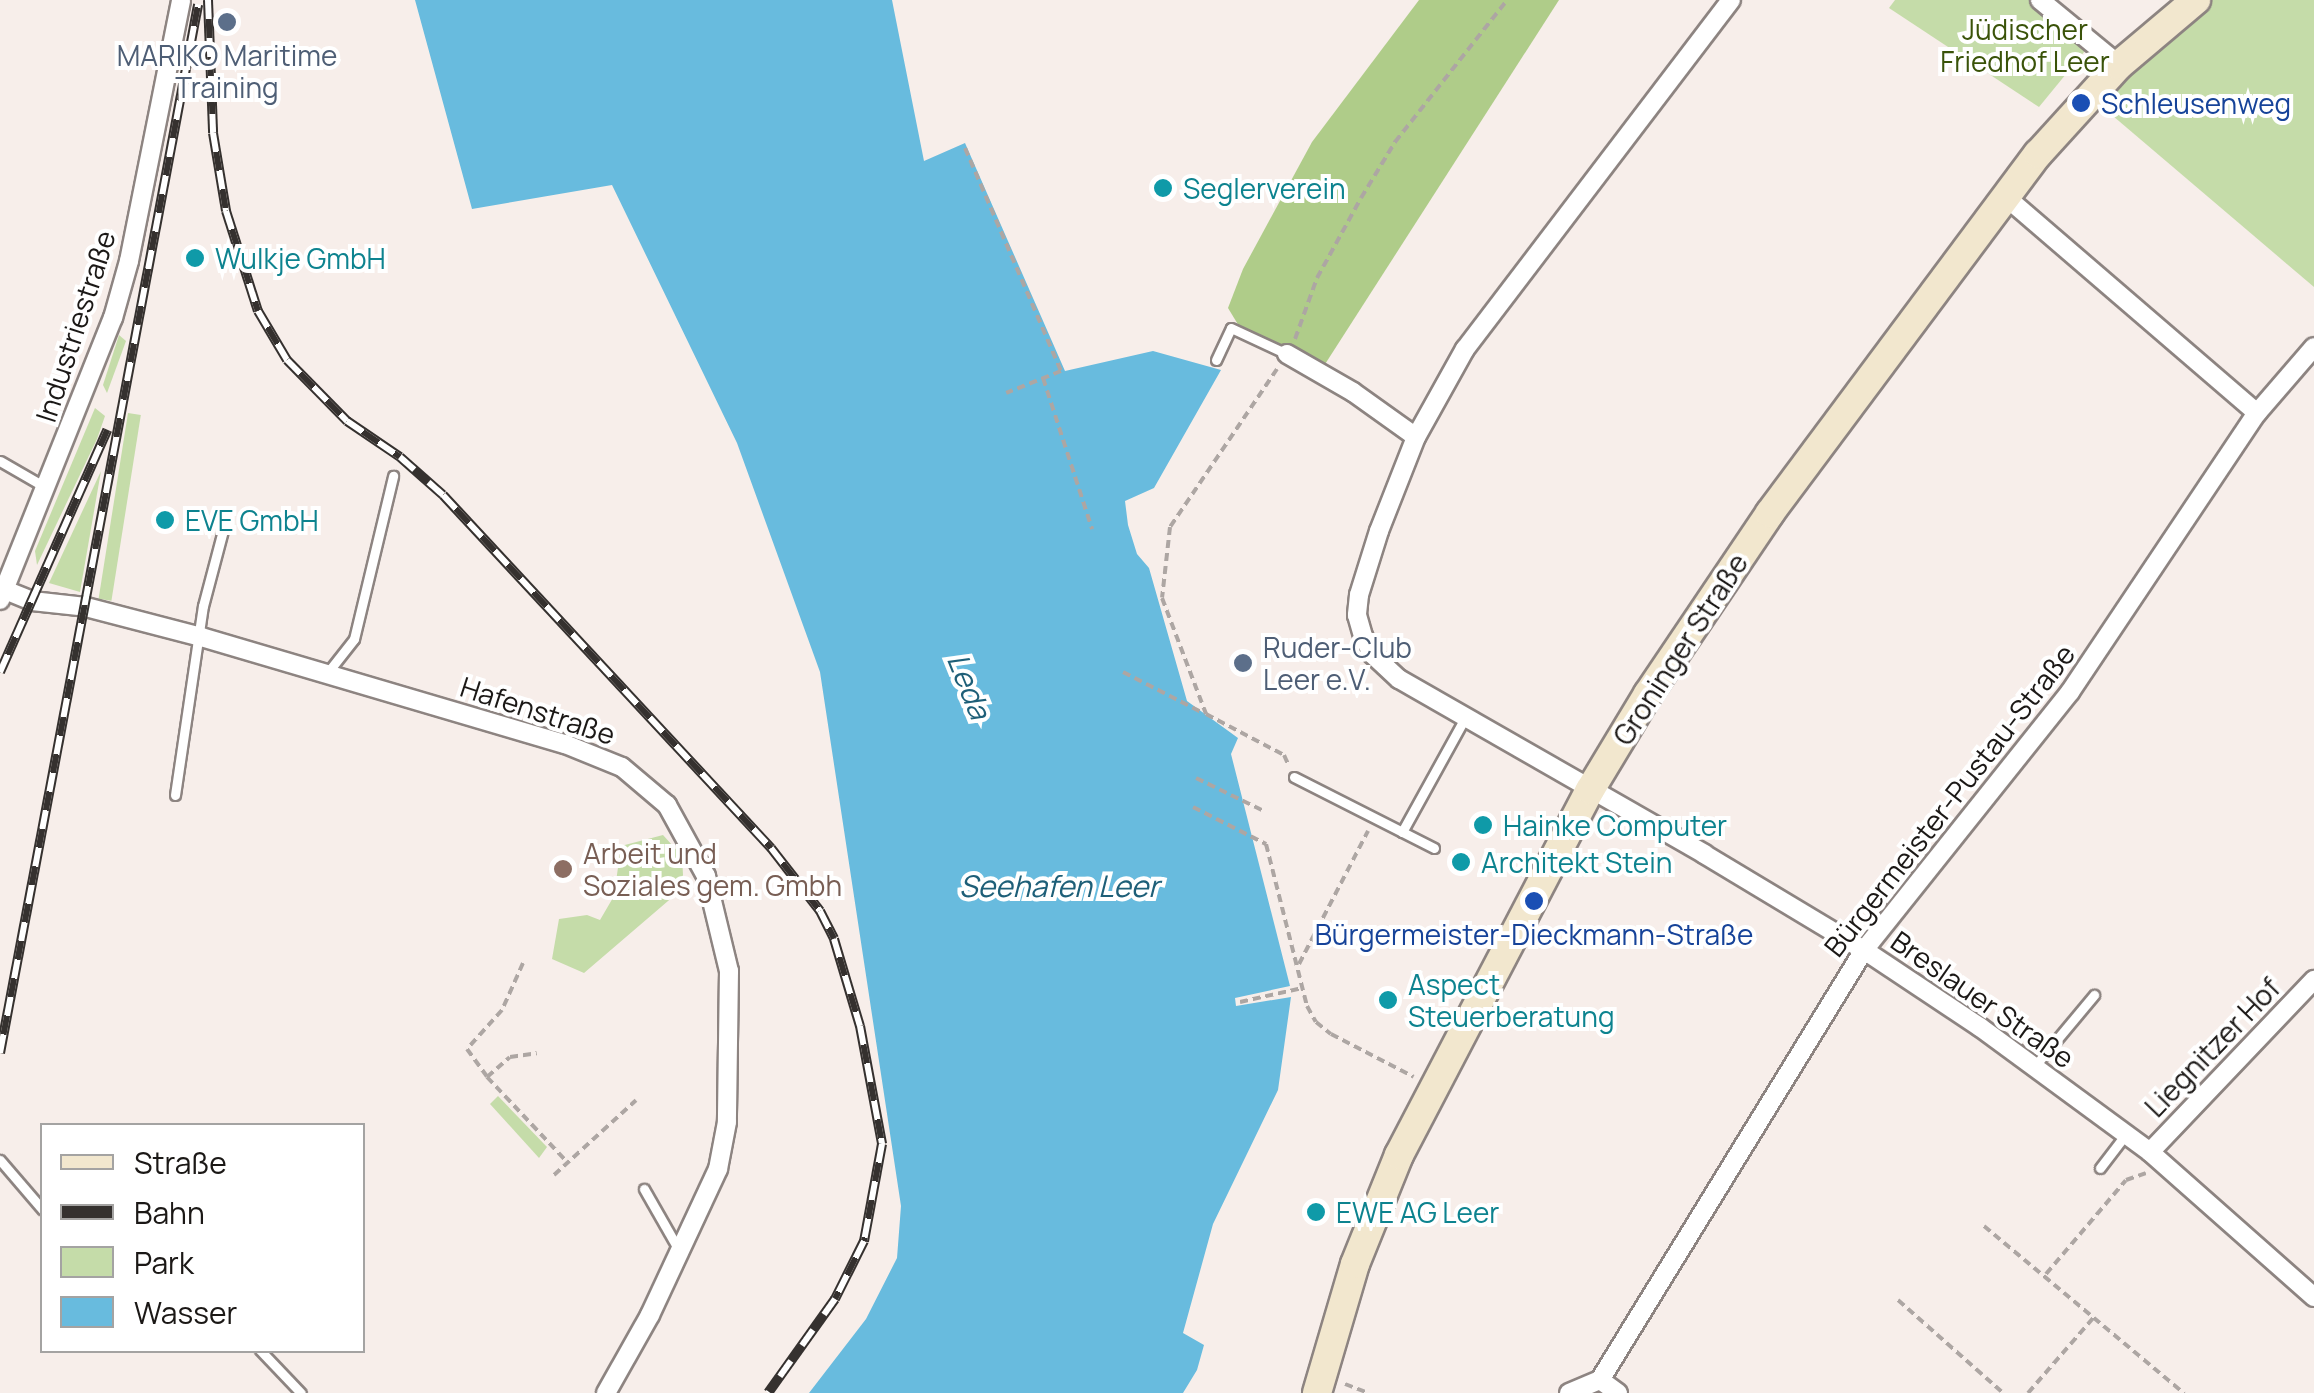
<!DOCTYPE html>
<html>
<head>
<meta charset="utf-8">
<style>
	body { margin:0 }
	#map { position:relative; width:2314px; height:1393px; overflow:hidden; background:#f7eeea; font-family:Manrope,sans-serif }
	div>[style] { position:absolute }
	.green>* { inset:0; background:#c5dca9; transform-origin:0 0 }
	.forest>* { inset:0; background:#afcc89 }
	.water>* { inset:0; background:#68bbde }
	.path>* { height:4px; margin-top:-2px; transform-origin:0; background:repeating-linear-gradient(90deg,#ada6a3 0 8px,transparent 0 13px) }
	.roads { filter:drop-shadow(2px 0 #8d8481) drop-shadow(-2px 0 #8d8481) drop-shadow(0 2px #8d8481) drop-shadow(0 -2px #8d8481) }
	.lane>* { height:9px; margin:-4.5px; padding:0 4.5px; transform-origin:4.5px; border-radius:4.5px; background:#fff }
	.street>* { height:18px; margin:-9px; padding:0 9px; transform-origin:9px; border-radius:9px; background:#fff }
	.secondary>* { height:28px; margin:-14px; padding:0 14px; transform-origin:14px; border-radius:14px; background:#f2e7ce }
	.rail>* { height:10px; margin-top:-5px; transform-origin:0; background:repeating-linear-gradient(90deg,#fff 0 19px,#35312f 0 38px); box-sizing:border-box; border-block:2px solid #35312f }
	.dots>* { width:28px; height:28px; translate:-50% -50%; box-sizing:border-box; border:5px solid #fff; border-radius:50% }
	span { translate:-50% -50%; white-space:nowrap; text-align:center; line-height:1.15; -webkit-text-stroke:8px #fff; paint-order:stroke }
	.park-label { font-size:28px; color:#3a5309 }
	.service-label { font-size:28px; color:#4e5e75 }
	.left { translate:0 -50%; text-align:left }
	.transit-label { font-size:28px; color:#164399 }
	.culture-label { font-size:28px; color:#0d838f }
	.street-label { font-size:28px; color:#1b1816 }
	.education-label { font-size:28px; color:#785e54 }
	.water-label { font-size:30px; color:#1e5f78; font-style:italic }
	.legend { position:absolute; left:40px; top:1123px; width:325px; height:230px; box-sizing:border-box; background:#fff; border:2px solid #a4a3a2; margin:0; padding:12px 18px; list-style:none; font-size:30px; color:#1b1816 }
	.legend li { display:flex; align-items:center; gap:20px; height:50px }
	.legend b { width:50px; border:2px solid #a4a3a2 }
</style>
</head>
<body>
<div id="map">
	<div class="green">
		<div style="clip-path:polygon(1895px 0,2040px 0,2089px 46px,2039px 107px,1889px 8px)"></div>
		<div style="clip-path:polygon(2208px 0,2314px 0,2314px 287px,2093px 99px)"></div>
		<div style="clip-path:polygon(119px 335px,126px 341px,107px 393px,103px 385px)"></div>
		<div style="clip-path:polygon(95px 408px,105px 416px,97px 439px,37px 565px,35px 551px)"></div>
		<div style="left:128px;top:413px;width:13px;height:188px;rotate:9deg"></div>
		<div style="clip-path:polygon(101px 471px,80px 592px,49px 583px)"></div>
		<div style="clip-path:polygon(663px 835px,682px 856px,683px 875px,675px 895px,584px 973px,552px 959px,559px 919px,587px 915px,600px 920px,614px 896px,621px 846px)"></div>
		<div style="clip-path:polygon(498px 1096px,547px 1147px,539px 1158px,490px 1104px)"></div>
	</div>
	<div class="forest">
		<div style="clip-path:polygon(1419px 0,1559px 0,1320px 372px,1245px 336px,1228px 308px,1243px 269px,1312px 142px)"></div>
	</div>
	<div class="water">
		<div style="clip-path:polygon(415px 0,892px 0,924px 161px,965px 143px,1065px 371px,1153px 351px,1221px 370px,1154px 488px,1125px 501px,1128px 525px,1137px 554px,1149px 568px,1187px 701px,1238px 738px,1231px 754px,1290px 986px,1235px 998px,1236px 1006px,1291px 997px,1278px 1090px,1213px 1224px,1183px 1333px,1204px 1345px,1197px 1370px,1183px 1393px,809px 1393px,866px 1319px,897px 1258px,901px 1206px,820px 672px,737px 443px,612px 185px,472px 209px)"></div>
	</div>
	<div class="path">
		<div style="left:965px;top:148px;width:243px;rotate:66.7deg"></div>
		<div style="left:1061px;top:371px;width:59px;rotate:158.2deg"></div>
		<div style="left:1295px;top:339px;width:65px;rotate:-70.2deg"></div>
		<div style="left:1317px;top:278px;width:91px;rotate:-61.2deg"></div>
		<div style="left:1361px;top:198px;width:66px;rotate:-58.7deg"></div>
		<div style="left:1395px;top:142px;width:181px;rotate:-51.7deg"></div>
		<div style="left:1277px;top:369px;width:191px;rotate:124.1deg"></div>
		<div style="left:1170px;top:527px;width:71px;rotate:96.4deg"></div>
		<div style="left:1162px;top:598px;width:124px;rotate:69.2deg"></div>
		<div style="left:1206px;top:714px;width:88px;rotate:27.7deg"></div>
		<div style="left:1284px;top:755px;width:10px;rotate:66deg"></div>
		<div style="left:1043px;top:378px;width:159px;rotate:72deg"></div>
		<div style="left:1123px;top:672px;width:90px;rotate:27.1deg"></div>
		<div style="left:1196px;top:778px;width:76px;rotate:25.9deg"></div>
		<div style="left:1193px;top:807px;width:82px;rotate:26.9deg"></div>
		<div style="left:1266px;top:844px;width:167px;rotate:75.8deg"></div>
		<div style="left:1307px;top:1006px;width:18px;rotate:61deg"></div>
		<div style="left:1316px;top:1022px;width:19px;rotate:39deg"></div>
		<div style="left:1331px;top:1034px;width:93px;rotate:27.4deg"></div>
		<div style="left:523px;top:963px;width:51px;rotate:114.1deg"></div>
		<div style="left:502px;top:1010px;width:52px;rotate:131.9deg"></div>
		<div style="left:467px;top:1049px;width:34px;rotate:54deg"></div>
		<div style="left:487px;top:1077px;width:118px;rotate:46.7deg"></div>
		<div style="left:1299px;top:964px;width:150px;rotate:-62.6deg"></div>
		<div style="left:1240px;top:1002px;width:64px;rotate:-12.7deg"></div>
		<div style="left:487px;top:1077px;width:30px;rotate:-41deg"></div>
		<div style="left:510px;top:1057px;width:27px;rotate:-8deg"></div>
		<div style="left:554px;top:1175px;width:111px;rotate:-42.4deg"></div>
		<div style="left:1984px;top:1226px;width:261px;rotate:39.9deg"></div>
		<div style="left:2046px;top:1274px;width:123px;rotate:-49.6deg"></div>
		<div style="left:2126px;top:1180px;width:21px;rotate:-19deg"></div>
		<div style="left:1898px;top:1300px;width:140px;rotate:41.5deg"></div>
		<div style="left:1345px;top:1384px;width:26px;rotate:21deg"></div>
		<div style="left:2028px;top:1393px;width:101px;rotate:-49deg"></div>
	</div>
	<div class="roads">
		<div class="lane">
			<div style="left:1216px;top:360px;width:35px;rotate:-65deg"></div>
			<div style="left:1231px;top:328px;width:62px;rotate:24.9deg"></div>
			<div style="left:0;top:461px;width:52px;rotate:30deg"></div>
			<div style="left:328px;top:672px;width:42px;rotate:-51.8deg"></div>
			<div style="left:354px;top:639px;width:168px;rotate:-76.5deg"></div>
			<div style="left:1294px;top:777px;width:157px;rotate:26.9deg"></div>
			<div style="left:175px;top:795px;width:191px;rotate:-81.6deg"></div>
			<div style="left:203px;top:606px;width:90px;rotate:-75.2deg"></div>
			<div style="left:1402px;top:832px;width:130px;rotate:-61.1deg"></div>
			<div style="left:2034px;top:1067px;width:94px;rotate:-50.2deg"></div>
			<div style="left:0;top:1160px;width:65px;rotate:49.4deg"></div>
			<div style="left:2100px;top:1168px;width:43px;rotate:-52.6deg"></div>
			<div style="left:644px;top:1189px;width:70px;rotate:60.2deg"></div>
			<div style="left:260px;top:1350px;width:59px;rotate:46.4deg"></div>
		</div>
		<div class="street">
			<div style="left:1731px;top:0;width:439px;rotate:127.3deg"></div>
			<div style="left:1465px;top:349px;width:101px;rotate:119.1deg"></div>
			<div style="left:1416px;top:437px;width:101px;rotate:111.5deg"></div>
			<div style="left:1379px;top:531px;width:67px;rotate:107.4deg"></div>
			<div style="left:1359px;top:595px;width:20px;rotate:96deg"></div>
			<div style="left:1357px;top:615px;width:22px;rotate:74deg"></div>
			<div style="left:1363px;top:636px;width:20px;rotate:63deg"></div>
			<div style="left:1372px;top:654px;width:37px;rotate:43deg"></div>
			<div style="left:1399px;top:679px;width:352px;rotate:29.8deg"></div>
			<div style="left:1704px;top:854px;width:187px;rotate:31deg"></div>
			<div style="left:1864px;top:950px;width:139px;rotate:33.6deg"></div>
			<div style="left:1980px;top:1027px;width:211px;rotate:36.3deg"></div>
			<div style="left:2150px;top:1152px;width:219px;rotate:41.5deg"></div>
			<div style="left:2040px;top:0;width:102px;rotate:39.4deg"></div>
			<div style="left:2006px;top:197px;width:331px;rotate:40.7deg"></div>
			<div style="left:1287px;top:354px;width:76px;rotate:29.9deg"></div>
			<div style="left:1353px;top:392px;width:77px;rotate:35.5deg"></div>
			<div style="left:5px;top:590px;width:29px;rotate:22deg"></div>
			<div style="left:32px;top:601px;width:54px;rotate:6.3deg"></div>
			<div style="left:86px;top:607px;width:119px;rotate:14.6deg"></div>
			<div style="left:201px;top:637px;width:379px;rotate:16.4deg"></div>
			<div style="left:565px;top:744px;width:61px;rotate:22deg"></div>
			<div style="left:622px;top:767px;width:59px;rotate:40.2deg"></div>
			<div style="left:667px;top:805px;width:81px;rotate:61.2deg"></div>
			<div style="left:706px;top:876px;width:98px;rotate:76.4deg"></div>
			<div style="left:729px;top:971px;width:151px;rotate:90.8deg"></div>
			<div style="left:727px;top:1122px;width:48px;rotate:100.8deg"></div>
			<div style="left:718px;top:1169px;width:161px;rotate:115deg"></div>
			<div style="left:650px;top:1315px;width:90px;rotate:119.4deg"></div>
			<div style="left:0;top:600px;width:304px;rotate:-68.2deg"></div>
			<div style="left:113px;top:318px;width:59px;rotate:-74.3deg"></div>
			<div style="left:129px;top:261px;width:266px;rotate:-78.7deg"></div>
			<div style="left:2150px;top:1152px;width:238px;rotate:-46.4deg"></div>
			<div style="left:1569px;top:1393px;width:34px;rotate:-23deg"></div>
			<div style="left:1618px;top:1393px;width:22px;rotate:-144deg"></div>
			<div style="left:1600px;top:1380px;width:505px;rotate:-58.45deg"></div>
			<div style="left:1864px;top:950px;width:330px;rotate:-51.4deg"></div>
			<div style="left:2070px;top:692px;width:336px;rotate:-56.2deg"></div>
			<div style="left:2257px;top:413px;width:87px;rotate:-49.2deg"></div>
		</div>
		<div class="secondary">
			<div style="left:1317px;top:1393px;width:134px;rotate:-73.6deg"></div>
			<div style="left:1355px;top:1264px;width:118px;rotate:-68deg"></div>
			<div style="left:1399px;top:1155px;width:412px;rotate:-62.4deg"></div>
			<div style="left:1590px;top:790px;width:112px;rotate:-58.9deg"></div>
			<div style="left:1648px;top:694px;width:218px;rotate:-56deg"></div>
			<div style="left:1770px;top:513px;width:448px;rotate:-53.3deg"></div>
			<div style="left:2038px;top:154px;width:120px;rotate:-47.7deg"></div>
			<div style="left:2119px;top:65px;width:101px;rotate:-40.2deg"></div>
		</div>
	</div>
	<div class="rail">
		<div style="left:208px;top:0;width:133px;rotate:87.8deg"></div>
		<div style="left:213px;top:133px;width:79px;rotate:80.5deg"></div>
		<div style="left:226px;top:211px;width:105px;rotate:72.3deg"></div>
		<div style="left:258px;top:311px;width:57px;rotate:59.4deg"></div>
		<div style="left:287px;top:360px;width:86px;rotate:45.5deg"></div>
		<div style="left:347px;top:421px;width:64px;rotate:34.2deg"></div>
		<div style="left:400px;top:457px;width:57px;rotate:41.5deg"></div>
		<div style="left:443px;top:495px;width:482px;rotate:47.1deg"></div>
		<div style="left:771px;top:848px;width:80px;rotate:52.1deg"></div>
		<div style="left:820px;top:911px;width:31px;rotate:63deg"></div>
		<div style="left:834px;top:939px;width:91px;rotate:73.4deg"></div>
		<div style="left:860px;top:1026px;width:120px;rotate:79.4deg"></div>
		<div style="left:882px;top:1144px;width:99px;rotate:100.5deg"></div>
		<div style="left:864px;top:1241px;width:65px;rotate:116.6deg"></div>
		<div style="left:835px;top:1299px;width:115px;rotate:125.5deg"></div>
		<div style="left:0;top:672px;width:265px;rotate:-66.1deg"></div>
		<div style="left:0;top:1053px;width:1067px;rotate:-79.3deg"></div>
	</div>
	<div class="dots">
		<div style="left:227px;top:22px;background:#5c6f8a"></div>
		<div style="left:2081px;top:103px;background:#1a4fb4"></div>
		<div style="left:1163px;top:188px;background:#0f9aa8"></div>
		<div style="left:195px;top:258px;background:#0f9aa8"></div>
		<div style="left:165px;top:520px;background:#0f9aa8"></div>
		<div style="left:1243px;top:663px;background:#5c6f8a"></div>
		<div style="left:1483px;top:825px;background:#0f9aa8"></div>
		<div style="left:1461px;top:862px;background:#0f9aa8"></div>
		<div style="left:563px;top:869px;background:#8d6e63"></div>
		<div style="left:1534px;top:901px;background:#1a4fb4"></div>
		<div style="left:1388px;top:1000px;background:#0f9aa8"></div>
		<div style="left:1316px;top:1212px;background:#0f9aa8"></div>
	</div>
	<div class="park-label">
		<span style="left:2025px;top:45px">Jüdischer<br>Friedhof Leer</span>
	</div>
	<div class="service-label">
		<span style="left:227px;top:71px">MARIKO Maritime<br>Training</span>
		<span class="left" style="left:1263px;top:663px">Ruder-Club<br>Leer e.V.</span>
	</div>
	<div class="transit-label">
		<span class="left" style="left:2101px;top:103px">Schleusenweg</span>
		<span style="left:1534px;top:934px">Bürgermeister-Dieckmann-Straße</span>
	</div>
	<div class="culture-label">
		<span class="left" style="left:1183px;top:188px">Seglerverein</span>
		<span class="left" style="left:215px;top:258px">Wulkje GmbH</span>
		<span class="left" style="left:185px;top:520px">EVE GmbH</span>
		<span class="left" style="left:1503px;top:825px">Hainke Computer</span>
		<span class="left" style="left:1481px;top:862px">Architekt Stein</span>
		<span class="left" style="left:1408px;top:1000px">Aspect<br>Steuerberatung</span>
		<span class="left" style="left:1336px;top:1212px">EWE AG Leer</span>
	</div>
	<div class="street-label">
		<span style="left:75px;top:326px;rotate:-72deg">Industriestraße</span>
		<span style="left:1680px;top:649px;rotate:-57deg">Groninger Straße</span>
		<span style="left:538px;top:710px;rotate:18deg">Hafenstraße</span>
		<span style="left:1949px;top:800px;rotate:-52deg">Bürgermeister-Pustau-Straße</span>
		<span style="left:1983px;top:999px;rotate:35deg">Breslauer Straße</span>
		<span style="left:2212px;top:1047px;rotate:-46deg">Liegnitzer Hof</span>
	</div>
	<div class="education-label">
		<span class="left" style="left:583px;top:869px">Arbeit und<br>Soziales gem. Gmbh</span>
	</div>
	<div class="water-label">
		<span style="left:969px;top:686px;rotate:68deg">Leda</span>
		<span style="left:1059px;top:886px">Seehafen Leer</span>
	</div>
	<ul class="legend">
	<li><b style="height:12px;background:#f2e7ce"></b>Straße</li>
	<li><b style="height:12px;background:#35312f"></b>Bahn</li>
	<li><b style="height:28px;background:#c5dca9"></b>Park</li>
	<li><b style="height:28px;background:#68bbde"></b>Wasser</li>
	</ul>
</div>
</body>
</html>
